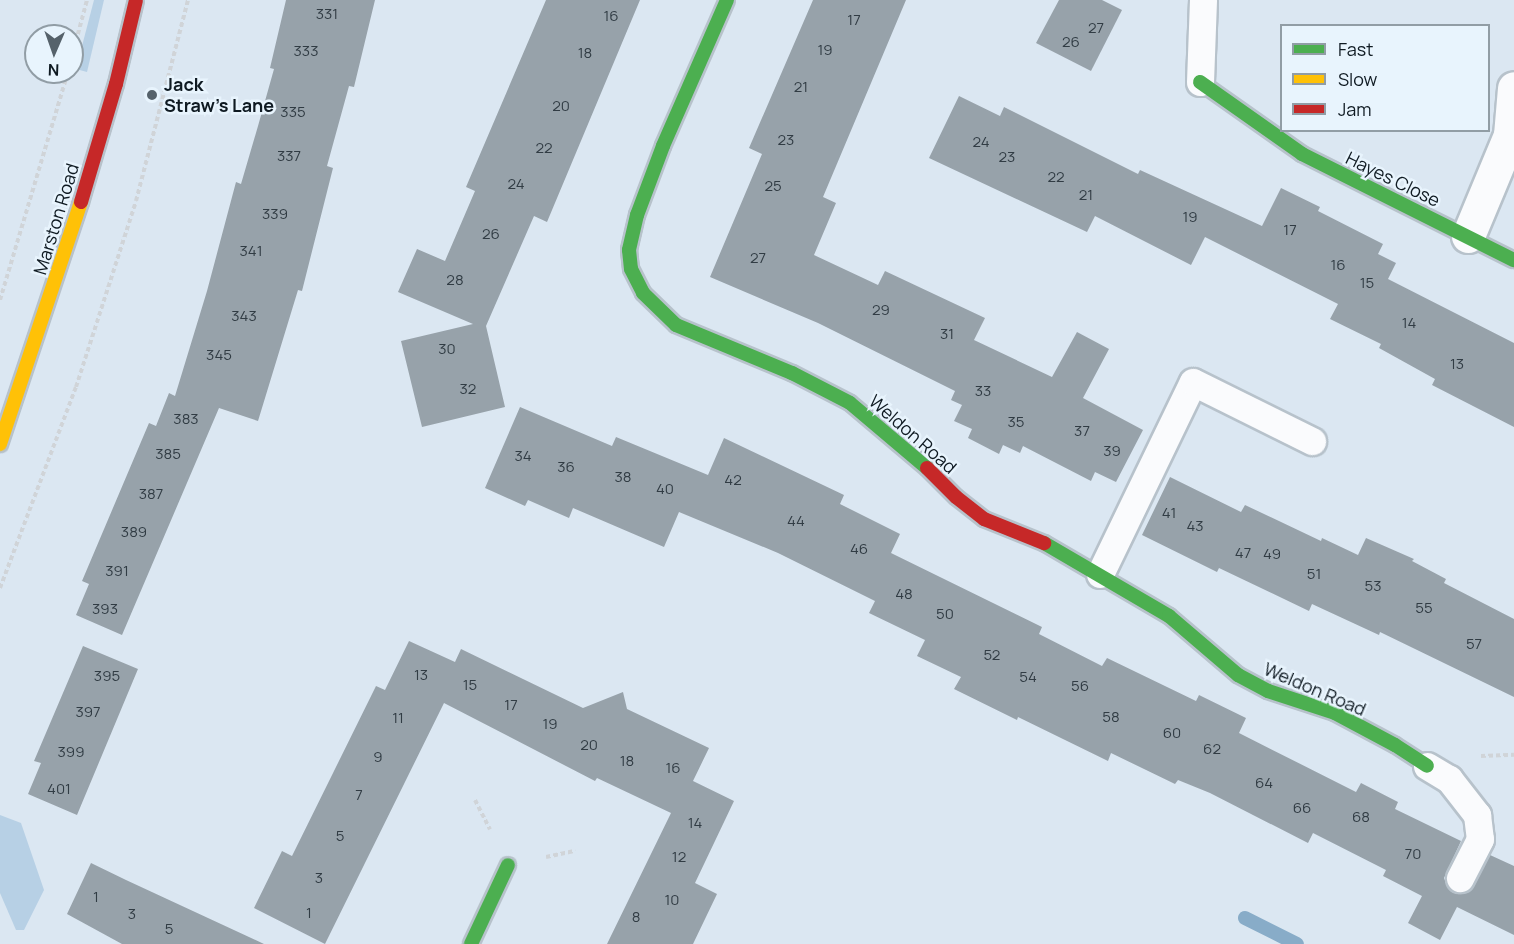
<!DOCTYPE html>
<html>
<head>
<meta charset="utf-8">
<style>
	body { margin:0 }
	#map { position:relative; width:1514px; height:944px; overflow:hidden; background:#dbe7f2; font-family:Manrope,sans-serif }
	div>[style] { position:absolute }
	.green>* { inset:0; background:#b7d0e5 }
	.stream>* { height:14px; margin:-7px; padding:0 7px; transform-origin:7px; border-radius:7px; background:#88acc8 }
	.building>* { inset:0; background:#97a2aa }
	.path>* { height:4px; margin-top:-2px; transform-origin:0; background:repeating-linear-gradient(90deg,#d0d4d8 0 4.5px,transparent 0 7.5px) }
	.roads { filter:drop-shadow(2px 0 #b7c2cb) drop-shadow(-2px 0 #b7c2cb) drop-shadow(0 2px #b7c2cb) drop-shadow(0 -2px #b7c2cb) }
	.lane>* { height:27px; margin:-13.5px; padding:0 13.5px; transform-origin:13.5px; border-radius:13.5px; background:#fafbfd }
	.street>* { height:33px; margin:-16.5px; padding:0 16.5px; transform-origin:16.5px; border-radius:16.5px; background:#fafbfd }
	.fast>* { height:14px; margin:-7px; padding:0 7px; transform-origin:7px; border-radius:7px; background:#4caf50 }
	.slow>* { height:14px; margin:-7px; padding:0 7px; transform-origin:7px; border-radius:7px; background:#ffc107 }
	.jam>* { height:14px; margin:-7px; padding:0 7px; transform-origin:7px; border-radius:7px; background:#c62828 }
	.dots>* { width:16px; height:16px; translate:-50% -50%; box-sizing:border-box; border:3px solid #e8f4fd; border-radius:50% }
	span { translate:-50% -50%; white-space:nowrap; text-align:center; line-height:1.15; -webkit-text-stroke:5px #e8f4fd; paint-order:stroke }
	.number-label { font-size:15px; color:#313c44 }
	.number-label span { -webkit-text-stroke-width:0 }
	.poi-label { font-size:18px; color:#0f1a22; font-weight:700 }
	.left { translate:0 -50%; text-align:left }
	.street-label { font-size:18px; color:#0f1a22 }
	.legend { position:absolute; left:1280px; top:24px; width:210px; height:108px; box-sizing:border-box; background:#e8f4fd; border:2px solid #919da5; margin:0; padding:8px 10px; list-style:none; font-size:18px; color:#0f1a22 }
	.legend li { display:flex; align-items:center; gap:12px; height:30px }
	.legend b { width:30px; border:2px solid #919da5 }
	.north { position:absolute; left:24px; top:24px; width:60px; height:60px; box-sizing:border-box; background:#e8f4fd; border:2px solid #919da5; border-radius:50%; rotate:182deg; font-size:16px; font-weight:700; line-height:24px; text-align:center; color:#0f1a22 }
	.north::after { content:''; display:block; margin:auto; width:21px; height:27px; background:#56626b; clip-path:polygon(50% 0,100% 100%,50% 72%,0 100%) }
</style>
</head>
<body>
<div id="map">
	<div class="green">
		<div style="clip-path:polygon(94px 0,104px 0,87px 72px,76px 69px)"></div>
		<div style="clip-path:polygon(0 815px,21px 823px,44px 890px,24px 930px,16px 930px,0 893px)"></div>
	</div>
	<div class="stream">
		<div style="left:1245px;top:918px;width:58px;rotate:26.6deg"></div>
	</div>
	<div class="building">
		<div style="clip-path:polygon(286px 0,375px 0,354px 87px,349px 86px,327px 166px,333px 168px,302px 291px,298px 290px,258px 421px,219px 408px,122px 635px,76px 615px,89px 584px,82px 581px,149px 423px,156px 426px,169px 393px,175px 396px,207px 291px,236px 182px,241px 184px,258px 126px,274px 69px,270px 68px)"></div>
		<div style="clip-path:polygon(546px 0,640px 0,547px 222px,534px 216px,486px 326px,505px 407px,422px 427px,401px 341px,473px 324px,398px 292px,417px 249px,445px 261px,475px 191px,466px 187px)"></div>
		<div style="clip-path:polygon(813px 0,906px 0,823px 197px,836px 203px,814px 255px,878px 285px,885px 271px,985px 318px,974px 340px,1052px 377px,1077px 332px,1109px 349px,1083px 398px,1143px 430px,1116px 482px,1095px 472px,1091px 481px,1023px 446px,1020px 453px,1003px 445px,999px 454px,968px 438px,972px 429px,954px 421px,962px 405px,951px 400px,955px 391px,818px 323px,710px 277px,762px 154px,749px 148px)"></div>
		<div style="clip-path:polygon(1059px 0,1102px 0,1122px 10px,1091px 71px,1036px 43px)"></div>
		<div style="clip-path:polygon(959px 96px,1000px 116px,1004px 107px,1138px 174px,1140px 170px,1262px 226px,1281px 188px,1320px 207px,1318px 211px,1383px 244px,1378px 254px,1396px 263px,1388px 279px,1514px 343px,1514px 427px,1432px 385px,1435px 379px,1379px 348px,1381px 344px,1330px 319px,1338px 304px,1205px 237px,1191px 265px,1095px 216px,1087px 232px,929px 158px)"></div>
		<div style="clip-path:polygon(520px 407px,612px 446px,616px 437px,708px 475px,724px 438px,844px 495px,840px 504px,900px 534px,891px 553px,1042px 627px,1039px 634px,1102px 666px,1107px 658px,1196px 701px,1199px 695px,1246px 718px,1239px 733px,1356px 792px,1361px 783px,1398px 802px,1395px 809px,1461px 841px,1444px 878px,1447px 886px,1452px 892px,1460px 894px,1469px 891px,1490px 855px,1514px 866px,1514px 935px,1457px 907px,1440px 940px,1408px 923px,1422px 896px,1383px 876px,1386px 870px,1313px 833px,1308px 843px,1210px 793px,1178px 780px,1175px 784px,1111px 753px,1108px 761px,1018px 717px,1017px 720px,954px 689px,961px 677px,917px 656px,925px 640px,869px 613px,875px 601px,778px 553px,679px 512px,664px 547px,573px 508px,569px 518px,528px 500px,525px 506px,485px 488px)"></div>
		<div style="clip-path:polygon(1170px 477px,1241px 512px,1245px 505px,1321px 541px,1322px 538px,1358px 555px,1366px 538px,1414px 559px,1412px 561px,1446px 579px,1444px 583px,1514px 619px,1514px 697px,1380px 632px,1379px 635px,1312px 604px,1309px 611px,1219px 568px,1217px 572px,1142px 535px)"></div>
		<div style="clip-path:polygon(409px 641px,455px 662px,461px 649px,583px 708px,623px 692px,627px 709px,709px 748px,693px 781px,734px 801px,695px 883px,717px 894px,693px 944px,607px 944px,671px 813px,597px 778px,595px 781px,444px 703px,325px 944px,254px 908px,282px 851px,292px 856px,376px 686px,385px 690px)"></div>
		<div style="clip-path:polygon(83px 646px,138px 669px,77px 815px,28px 794px,41px 763px,34px 761px)"></div>
		<div style="clip-path:polygon(91px 863px,126px 880px,264px 944px,122px 944px,67px 914px)"></div>
	</div>
	<div class="path">
		<div style="left:72px;top:56px;width:58px;rotate:-75deg"></div>
		<div style="left:0;top:300px;width:238px;rotate:-73.4deg"></div>
		<div style="left:0;top:588px;width:215px;rotate:-69.3deg"></div>
		<div style="left:76px;top:387px;width:195px;rotate:-72.1deg"></div>
		<div style="left:136px;top:201px;width:208px;rotate:-75.5deg"></div>
		<div style="left:1481px;top:756px;width:33px;rotate:-2deg"></div>
		<div style="left:475px;top:800px;width:33px;rotate:63deg"></div>
		<div style="left:546px;top:857px;width:30px;rotate:-12deg"></div>
	</div>
	<div class="roads">
		<div class="lane">
			<div style="left:1200px;top:82px;width:82px;rotate:-87.9deg"></div>
			<div style="left:1100px;top:574px;width:213px;rotate:-64.2deg"></div>
			<div style="left:1193px;top:382px;width:133px;rotate:26.4deg"></div>
			<div style="left:1427px;top:766px;width:26px;rotate:31deg"></div>
			<div style="left:1449px;top:779px;width:46px;rotate:52.1deg"></div>
			<div style="left:1477px;top:815px;width:24px;rotate:83deg"></div>
			<div style="left:1480px;top:839px;width:44px;rotate:117.1deg"></div>
		</div>
		<div class="street">
			<div style="left:1468px;top:236px;width:109px;rotate:-67.4deg"></div>
			<div style="left:1510px;top:135px;width:47px;rotate:-85.1deg"></div>
		</div>
		<div class="fast">
			<div style="left:727px;top:0;width:159px;rotate:113.7deg"></div>
			<div style="left:663px;top:146px;width:74px;rotate:110.6deg"></div>
			<div style="left:637px;top:215px;width:36px;rotate:103deg"></div>
			<div style="left:629px;top:250px;width:19px;rotate:84deg"></div>
			<div style="left:631px;top:269px;width:27px;rotate:63deg"></div>
			<div style="left:643px;top:293px;width:46px;rotate:44.1deg"></div>
			<div style="left:676px;top:325px;width:126px;rotate:22.5deg"></div>
			<div style="left:792px;top:373px;width:65px;rotate:27.3deg"></div>
			<div style="left:850px;top:403px;width:101px;rotate:40.2deg"></div>
			<div style="left:1200px;top:82px;width:125px;rotate:35.2deg"></div>
			<div style="left:1302px;top:154px;width:237px;rotate:26.6deg"></div>
			<div style="left:1044px;top:543px;width:145px;rotate:30.3deg"></div>
			<div style="left:1169px;top:616px;width:91px;rotate:40.5deg"></div>
			<div style="left:1238px;top:675px;width:34px;rotate:28deg"></div>
			<div style="left:1268px;top:691px;width:71px;rotate:18.2deg"></div>
			<div style="left:1335px;top:713px;width:68px;rotate:28.1deg"></div>
			<div style="left:1395px;top:745px;width:38px;rotate:33deg"></div>
			<div style="left:471px;top:944px;width:87px;rotate:-64.9deg"></div>
		</div>
		<div class="slow">
			<div style="left:0;top:444px;width:255px;rotate:-71.5deg"></div>
		</div>
		<div class="jam">
			<div style="left:81px;top:202px;width:123px;rotate:-73.5deg"></div>
			<div style="left:116px;top:84px;width:86px;rotate:-76.6deg"></div>
			<div style="left:927px;top:468px;width:41px;rotate:45deg"></div>
			<div style="left:956px;top:497px;width:36px;rotate:38deg"></div>
			<div style="left:984px;top:519px;width:65px;rotate:21.8deg"></div>
		</div>
	</div>
	<div class="dots">
		<div style="left:152px;top:95px;background:#56626b"></div>
	</div>
	<div class="number-label">
		<span style="left:327px;top:14px">331</span>
		<span style="left:611px;top:16px">16</span>
		<span style="left:854px;top:20px">17</span>
		<span style="left:1096px;top:28px">27</span>
		<span style="left:1071px;top:42px">26</span>
		<span style="left:825px;top:50px">19</span>
		<span style="left:306px;top:51px">333</span>
		<span style="left:585px;top:53px">18</span>
		<span style="left:801px;top:87px">21</span>
		<span style="left:561px;top:106px">20</span>
		<span style="left:293px;top:112px">335</span>
		<span style="left:786px;top:140px">23</span>
		<span style="left:981px;top:142px">24</span>
		<span style="left:544px;top:148px">22</span>
		<span style="left:289px;top:156px">337</span>
		<span style="left:1007px;top:157px">23</span>
		<span style="left:1056px;top:177px">22</span>
		<span style="left:516px;top:184px">24</span>
		<span style="left:773px;top:186px">25</span>
		<span style="left:1086px;top:195px">21</span>
		<span style="left:275px;top:214px">339</span>
		<span style="left:1190px;top:217px">19</span>
		<span style="left:1290px;top:230px">17</span>
		<span style="left:491px;top:234px">26</span>
		<span style="left:251px;top:251px">341</span>
		<span style="left:758px;top:258px">27</span>
		<span style="left:1338px;top:265px">16</span>
		<span style="left:455px;top:280px">28</span>
		<span style="left:1367px;top:283px">15</span>
		<span style="left:881px;top:310px">29</span>
		<span style="left:244px;top:316px">343</span>
		<span style="left:1409px;top:323px">14</span>
		<span style="left:947px;top:334px">31</span>
		<span style="left:447px;top:349px">30</span>
		<span style="left:219px;top:355px">345</span>
		<span style="left:1457px;top:364px">13</span>
		<span style="left:468px;top:389px">32</span>
		<span style="left:983px;top:391px">33</span>
		<span style="left:186px;top:419px">383</span>
		<span style="left:1016px;top:422px">35</span>
		<span style="left:1082px;top:431px">37</span>
		<span style="left:1112px;top:451px">39</span>
		<span style="left:168px;top:454px">385</span>
		<span style="left:523px;top:456px">34</span>
		<span style="left:566px;top:467px">36</span>
		<span style="left:623px;top:477px">38</span>
		<span style="left:733px;top:480px">42</span>
		<span style="left:665px;top:489px">40</span>
		<span style="left:151px;top:494px">387</span>
		<span style="left:1169px;top:513px">41</span>
		<span style="left:796px;top:521px">44</span>
		<span style="left:1195px;top:526px">43</span>
		<span style="left:134px;top:532px">389</span>
		<span style="left:859px;top:549px">46</span>
		<span style="left:1243px;top:553px">47</span>
		<span style="left:1272px;top:554px">49</span>
		<span style="left:117px;top:571px">391</span>
		<span style="left:1314px;top:574px">51</span>
		<span style="left:1373px;top:586px">53</span>
		<span style="left:904px;top:594px">48</span>
		<span style="left:1424px;top:608px">55</span>
		<span style="left:105px;top:609px">393</span>
		<span style="left:945px;top:614px">50</span>
		<span style="left:1474px;top:644px">57</span>
		<span style="left:992px;top:655px">52</span>
		<span style="left:421px;top:675px">13</span>
		<span style="left:107px;top:676px">395</span>
		<span style="left:1028px;top:677px">54</span>
		<span style="left:470px;top:685px">15</span>
		<span style="left:1080px;top:686px">56</span>
		<span style="left:511px;top:705px">17</span>
		<span style="left:88px;top:712px">397</span>
		<span style="left:1111px;top:717px">58</span>
		<span style="left:398px;top:718px">11</span>
		<span style="left:550px;top:724px">19</span>
		<span style="left:1172px;top:733px">60</span>
		<span style="left:589px;top:745px">20</span>
		<span style="left:1212px;top:749px">62</span>
		<span style="left:71px;top:752px">399</span>
		<span style="left:378px;top:757px">9</span>
		<span style="left:627px;top:761px">18</span>
		<span style="left:673px;top:768px">16</span>
		<span style="left:1264px;top:783px">64</span>
		<span style="left:59px;top:789px">401</span>
		<span style="left:359px;top:795px">7</span>
		<span style="left:1302px;top:808px">66</span>
		<span style="left:1361px;top:817px">68</span>
		<span style="left:695px;top:823px">14</span>
		<span style="left:340px;top:836px">5</span>
		<span style="left:1413px;top:854px">70</span>
		<span style="left:679px;top:857px">12</span>
		<span style="left:319px;top:878px">3</span>
		<span style="left:96px;top:897px">1</span>
		<span style="left:672px;top:900px">10</span>
		<span style="left:309px;top:913px">1</span>
		<span style="left:132px;top:914px">3</span>
		<span style="left:636px;top:917px">8</span>
		<span style="left:169px;top:929px">5</span>
	</div>
	<div class="poi-label">
		<span class="left" style="left:164px;top:95px">Jack<br>Straw's Lane</span>
	</div>
	<div class="street-label">
		<span style="left:1393px;top:179px;rotate:26deg">Hayes Close</span>
		<span style="left:56px;top:219px;rotate:-73deg">Marston Road</span>
		<span style="left:913px;top:434px;rotate:41deg">Weldon Road</span>
		<span style="left:1315px;top:689px;rotate:23deg">Weldon Road</span>
	</div>
	<ul class="legend">
	<li><b style="height:8px;background:#4caf50"></b>Fast</li>
	<li><b style="height:8px;background:#ffc107"></b>Slow</li>
	<li><b style="height:8px;background:#c62828"></b>Jam</li>
	</ul>
	<div class="north">N</div>
</div>
</body>
</html>
